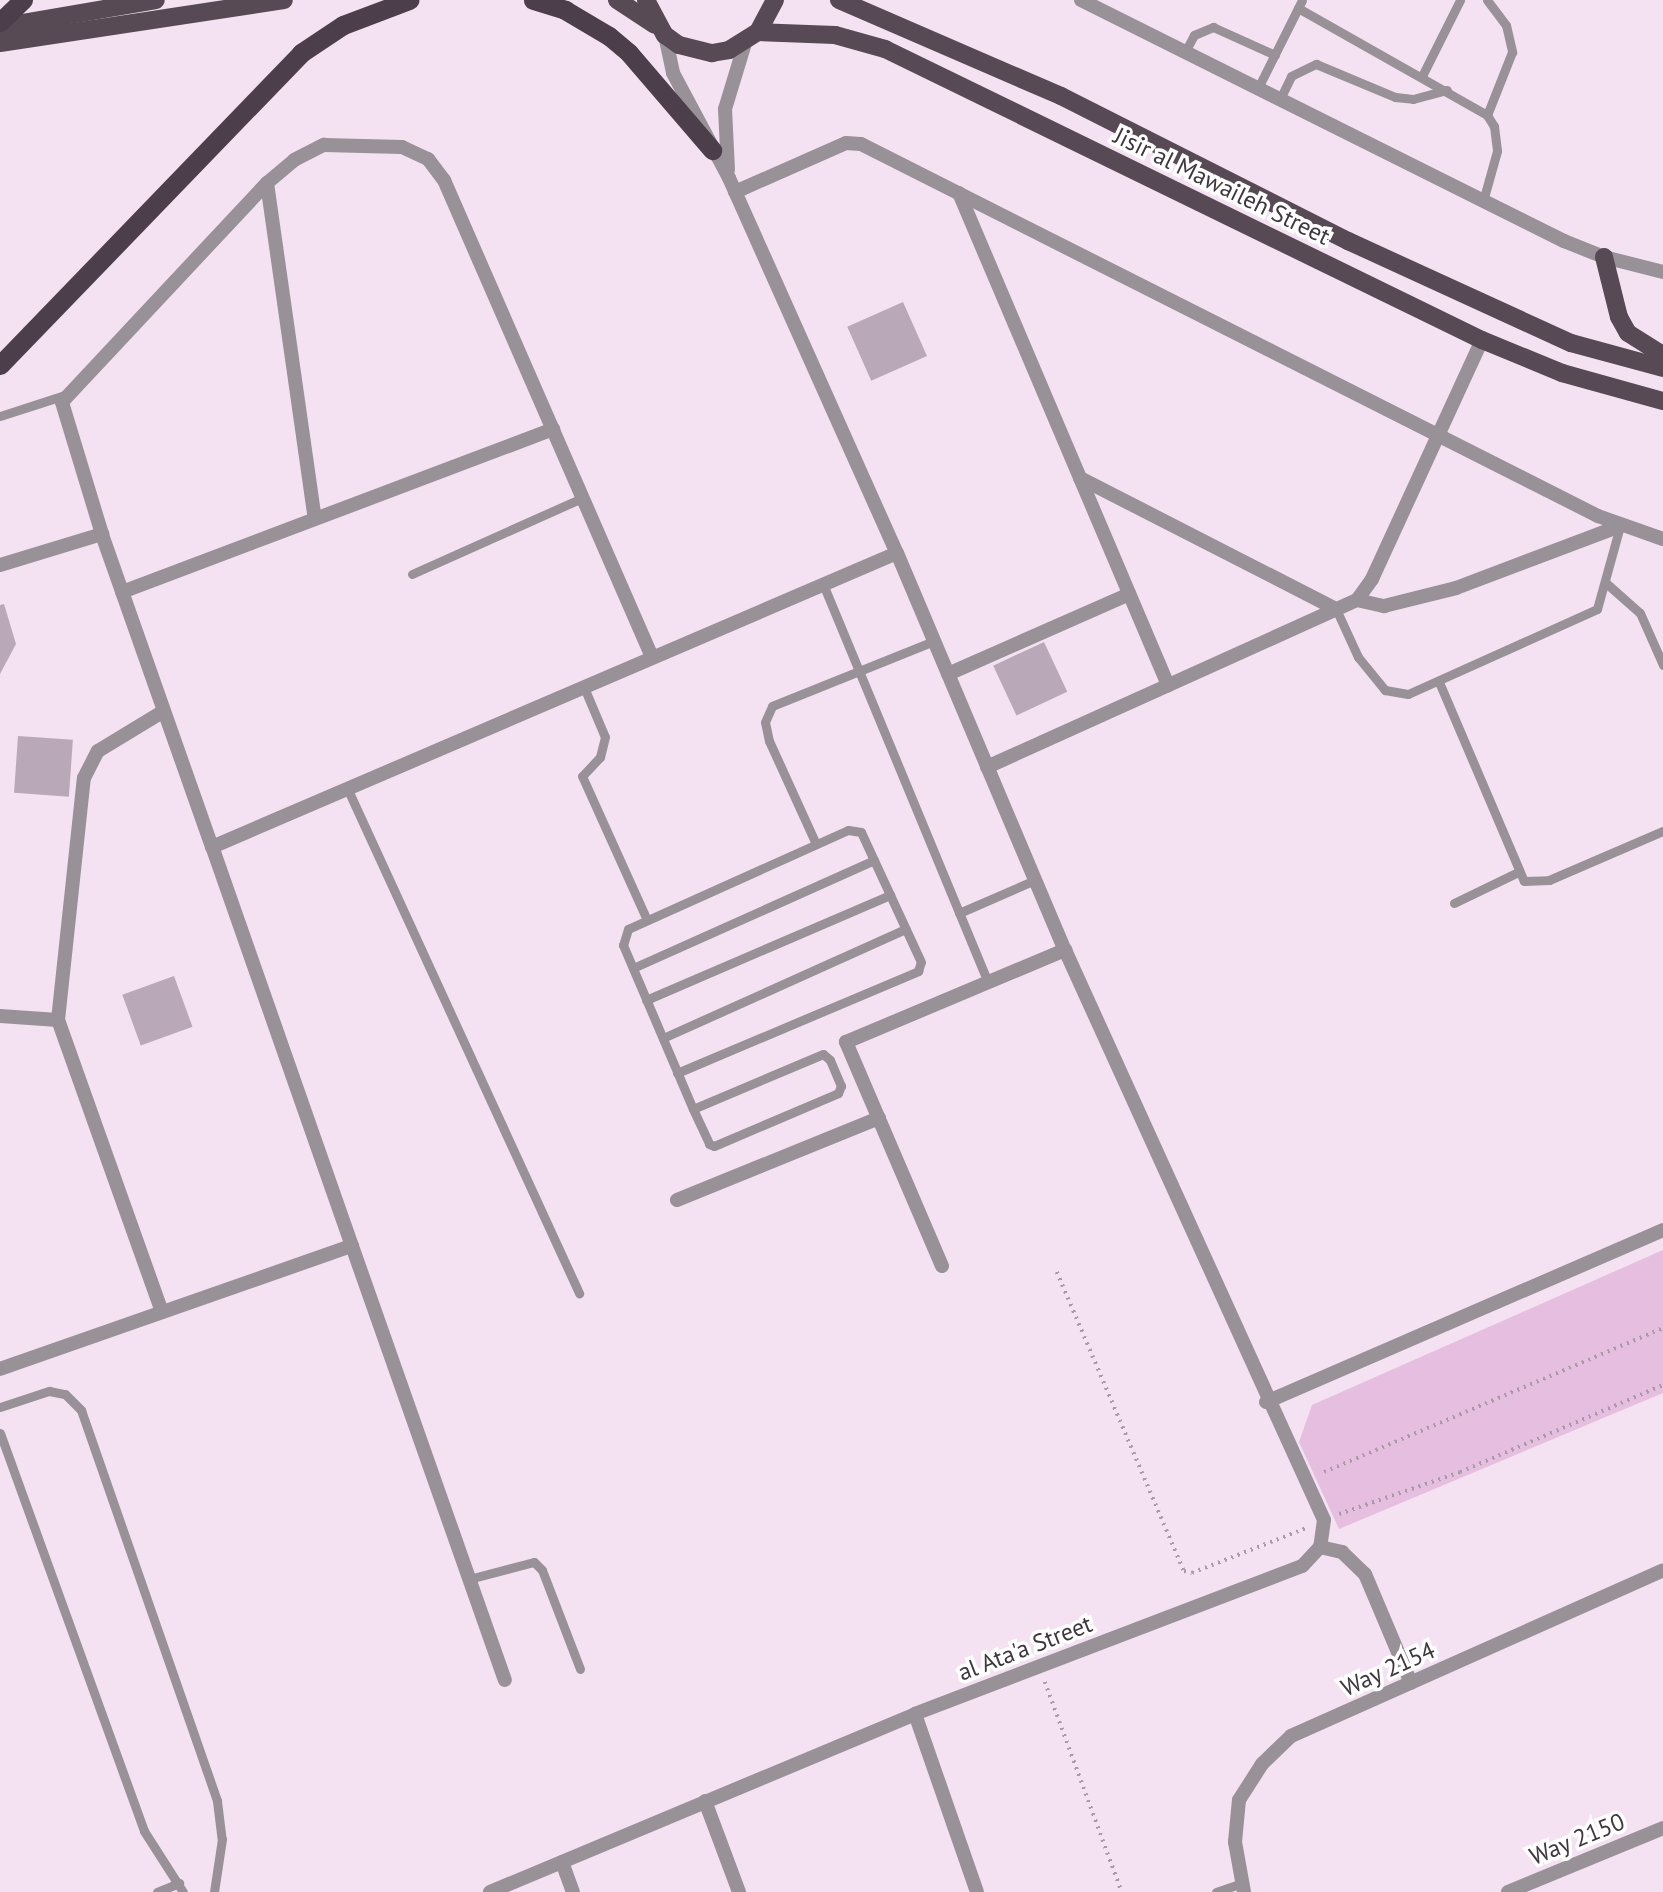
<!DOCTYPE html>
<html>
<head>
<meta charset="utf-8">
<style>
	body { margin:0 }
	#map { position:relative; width:1663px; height:1892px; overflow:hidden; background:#f4e1f1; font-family:"PT Sans",sans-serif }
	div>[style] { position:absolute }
	.green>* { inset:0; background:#e6bee0 }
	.building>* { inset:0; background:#b9a8b7; transform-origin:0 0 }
	.path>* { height:3.5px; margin-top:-1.75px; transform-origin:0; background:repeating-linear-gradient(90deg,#a89aa6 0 2px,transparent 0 7px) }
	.service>* { height:9px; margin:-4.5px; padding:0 4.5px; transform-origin:4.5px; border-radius:4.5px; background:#989197 }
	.minor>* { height:14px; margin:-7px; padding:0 7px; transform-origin:7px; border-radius:7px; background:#989197 }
	.tertiary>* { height:14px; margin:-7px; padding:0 7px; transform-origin:7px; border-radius:7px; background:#989197 }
	.primary>* { height:18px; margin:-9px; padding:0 9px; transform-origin:9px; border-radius:9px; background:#574a55 }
	.trunk>* { height:19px; margin:-9.5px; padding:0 9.5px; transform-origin:9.5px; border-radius:9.5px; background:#4c3e4a }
	span { translate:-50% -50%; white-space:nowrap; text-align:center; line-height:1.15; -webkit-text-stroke:7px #fff; paint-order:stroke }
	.street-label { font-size:24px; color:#3e373d }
</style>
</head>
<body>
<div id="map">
	<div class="green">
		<div style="clip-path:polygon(1663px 1250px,1663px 1393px,1339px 1529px,1299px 1442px,1312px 1405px)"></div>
	</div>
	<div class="building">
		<div style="left:903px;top:302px;width:59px;height:61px;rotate:66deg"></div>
		<div style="clip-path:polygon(4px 604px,16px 644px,0 674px,0 605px)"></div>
		<div style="left:1044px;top:642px;width:55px;height:56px;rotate:65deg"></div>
		<div style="left:18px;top:736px;width:55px;height:57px;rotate:4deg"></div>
		<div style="left:174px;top:976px;width:54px;height:55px;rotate:70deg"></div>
	</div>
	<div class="path">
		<div style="left:1057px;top:1272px;width:325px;rotate:67deg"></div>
		<div style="left:1184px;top:1571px;width:8px;rotate:14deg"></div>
		<div style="left:1192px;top:1573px;width:123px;rotate:-21.5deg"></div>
		<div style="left:1324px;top:1472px;width:368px;rotate:-23deg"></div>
		<div style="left:1339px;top:1514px;width:128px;rotate:-19.1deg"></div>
		<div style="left:1460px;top:1472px;width:221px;rotate:-23.2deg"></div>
		<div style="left:1045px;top:1682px;width:224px;rotate:69.9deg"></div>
	</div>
	<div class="service">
		<div style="left:1487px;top:0;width:31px;rotate:53deg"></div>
		<div style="left:1506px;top:25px;width:28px;rotate:77deg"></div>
		<div style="left:1512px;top:52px;width:68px;rotate:111.6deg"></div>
		<div style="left:1298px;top:8px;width:217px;rotate:29.5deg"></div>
		<div style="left:1487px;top:115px;width:13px;rotate:58deg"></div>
		<div style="left:1494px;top:126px;width:25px;rotate:83deg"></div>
		<div style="left:1497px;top:151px;width:52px;rotate:105.6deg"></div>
		<div style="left:1185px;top:52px;width:19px;rotate:-62deg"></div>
		<div style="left:1194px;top:35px;width:21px;rotate:-23deg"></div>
		<div style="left:1213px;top:27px;width:68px;rotate:24.3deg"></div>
		<div style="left:1422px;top:76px;width:85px;rotate:-63.4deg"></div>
		<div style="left:1258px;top:88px;width:98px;rotate:-63.4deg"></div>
		<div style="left:1280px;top:99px;width:25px;rotate:-64deg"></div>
		<div style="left:1291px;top:76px;width:28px;rotate:-26deg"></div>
		<div style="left:1316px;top:64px;width:86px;rotate:22.7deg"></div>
		<div style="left:1395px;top:97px;width:18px;rotate:6deg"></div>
		<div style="left:1413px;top:99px;width:35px;rotate:-15deg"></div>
		<div style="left:0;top:416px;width:68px;rotate:-17.9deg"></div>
		<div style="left:412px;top:574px;width:186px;rotate:-24.1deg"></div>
		<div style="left:1606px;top:583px;width:45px;rotate:41.4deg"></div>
		<div style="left:1640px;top:613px;width:57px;rotate:66.1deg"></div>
		<div style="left:823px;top:584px;width:431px;rotate:67.5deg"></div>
		<div style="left:1336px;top:609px;width:53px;rotate:65.4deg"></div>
		<div style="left:1358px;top:657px;width:43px;rotate:50.7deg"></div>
		<div style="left:1385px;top:690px;width:23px;rotate:10deg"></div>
		<div style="left:1408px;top:694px;width:207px;rotate:-24.2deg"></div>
		<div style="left:1597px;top:609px;width:86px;rotate:-74.5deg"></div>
		<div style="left:1439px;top:682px;width:216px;rotate:66.9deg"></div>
		<div style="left:1524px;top:881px;width:25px;rotate:-2deg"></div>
		<div style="left:1549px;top:880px;width:124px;rotate:-23.3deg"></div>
		<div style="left:583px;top:685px;width:56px;rotate:67.1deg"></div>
		<div style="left:605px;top:737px;width:21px;rotate:104deg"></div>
		<div style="left:600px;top:757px;width:26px;rotate:133deg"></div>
		<div style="left:582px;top:776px;width:158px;rotate:65.7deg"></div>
		<div style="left:348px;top:790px;width:554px;rotate:65.33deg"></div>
		<div style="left:816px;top:844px;width:113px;rotate:-114.5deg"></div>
		<div style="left:769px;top:741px;width:19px;rotate:-102deg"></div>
		<div style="left:765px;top:722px;width:17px;rotate:-66deg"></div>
		<div style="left:772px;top:706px;width:175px;rotate:-21.9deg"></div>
		<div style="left:1454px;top:903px;width:71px;rotate:-25.8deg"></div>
		<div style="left:959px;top:913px;width:83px;rotate:-23.5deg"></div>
		<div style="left:633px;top:968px;width:264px;rotate:-24.1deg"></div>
		<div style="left:646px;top:1000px;width:266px;rotate:-23.3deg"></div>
		<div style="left:663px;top:1038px;width:266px;rotate:-24.2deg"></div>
		<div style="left:677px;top:1073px;width:262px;rotate:-22.9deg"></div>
		<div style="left:918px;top:971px;width:9px;rotate:-72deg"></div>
		<div style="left:921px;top:962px;width:143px;rotate:-114.8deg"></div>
		<div style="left:861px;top:832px;width:13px;rotate:-171deg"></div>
		<div style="left:848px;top:830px;width:241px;rotate:155.8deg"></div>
		<div style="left:628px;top:929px;width:17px;rotate:107deg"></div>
		<div style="left:623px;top:945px;width:178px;rotate:66.9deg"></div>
		<div style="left:693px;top:1109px;width:38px;rotate:65deg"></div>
		<div style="left:709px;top:1144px;width:5px;rotate:22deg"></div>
		<div style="left:714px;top:1146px;width:135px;rotate:-23.1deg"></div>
		<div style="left:838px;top:1093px;width:8px;rotate:-67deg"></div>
		<div style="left:841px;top:1086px;width:28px;rotate:-113deg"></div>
		<div style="left:830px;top:1060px;width:9px;rotate:-139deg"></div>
		<div style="left:823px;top:1054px;width:141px;rotate:157.1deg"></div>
		<div style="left:0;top:1407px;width:52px;rotate:-18.1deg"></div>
		<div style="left:49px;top:1391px;width:16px;rotate:11deg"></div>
		<div style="left:65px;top:1394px;width:23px;rotate:45deg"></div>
		<div style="left:81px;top:1410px;width:414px;rotate:70.8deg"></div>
		<div style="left:217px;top:1801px;width:38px;rotate:83deg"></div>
		<div style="left:222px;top:1839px;width:54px;rotate:98.6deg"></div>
		<div style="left:0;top:1433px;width:423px;rotate:70.1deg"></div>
		<div style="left:144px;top:1831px;width:72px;rotate:57.4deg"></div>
		<div style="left:469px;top:1579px;width:67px;rotate:-14.7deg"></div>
		<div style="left:534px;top:1562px;width:11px;rotate:45deg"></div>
		<div style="left:542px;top:1570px;width:106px;rotate:69deg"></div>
		<div style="left:157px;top:1892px;width:24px;rotate:-22deg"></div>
		<div style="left:1216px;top:1892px;width:28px;rotate:-19deg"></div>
	</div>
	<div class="minor">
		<div style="left:267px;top:183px;width:339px;rotate:81.9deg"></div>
		<div style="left:735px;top:192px;width:121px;rotate:-23.8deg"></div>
		<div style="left:846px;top:143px;width:15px;rotate:4deg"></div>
		<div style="left:861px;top:144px;width:826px;rotate:26.78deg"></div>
		<div style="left:1598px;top:516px;width:69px;rotate:19.5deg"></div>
		<div style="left:959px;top:193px;width:535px;rotate:66.98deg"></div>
		<div style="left:1080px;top:478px;width:288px;rotate:27.1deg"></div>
		<div style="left:0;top:565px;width:107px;rotate:-16.9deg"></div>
		<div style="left:122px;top:592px;width:461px;rotate:-20.7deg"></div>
		<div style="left:1357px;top:600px;width:28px;rotate:13deg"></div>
		<div style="left:1384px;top:606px;width:74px;rotate:-14deg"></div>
		<div style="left:1456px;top:588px;width:175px;rotate:-20.7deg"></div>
		<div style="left:948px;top:674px;width:198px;rotate:-23.8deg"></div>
		<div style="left:987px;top:767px;width:406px;rotate:-24.3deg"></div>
		<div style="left:1357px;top:600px;width:26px;rotate:-54deg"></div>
		<div style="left:1372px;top:579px;width:263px;rotate:-65.3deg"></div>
		<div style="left:212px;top:847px;width:332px;rotate:-109.4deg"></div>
		<div style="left:102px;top:534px;width:138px;rotate:-106.9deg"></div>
		<div style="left:62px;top:402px;width:300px;rotate:-46.9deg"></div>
		<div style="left:267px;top:183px;width:35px;rotate:-40deg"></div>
		<div style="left:294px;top:160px;width:34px;rotate:-27deg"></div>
		<div style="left:324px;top:145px;width:78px;rotate:1.5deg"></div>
		<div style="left:402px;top:147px;width:29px;rotate:25deg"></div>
		<div style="left:428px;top:159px;width:26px;rotate:53deg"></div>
		<div style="left:444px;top:180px;width:520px;rotate:66.44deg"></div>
		<div style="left:0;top:1016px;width:58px;rotate:3.9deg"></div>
		<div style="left:677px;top:1200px;width:218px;rotate:-22.1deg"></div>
		<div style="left:352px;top:1246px;width:460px;rotate:70.6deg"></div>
		<div style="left:942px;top:1266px;width:244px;rotate:-113.2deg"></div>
		<div style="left:846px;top:1042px;width:238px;rotate:-22.8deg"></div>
		<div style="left:162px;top:1312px;width:310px;rotate:-109.6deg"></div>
		<div style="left:58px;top:1020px;width:243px;rotate:-83.9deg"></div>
		<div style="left:84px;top:778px;width:30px;rotate:-63deg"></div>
		<div style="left:98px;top:751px;width:77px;rotate:-31.2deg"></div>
		<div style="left:1266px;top:1402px;width:433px;rotate:-23.4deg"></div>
		<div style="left:1320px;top:1547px;width:23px;rotate:13deg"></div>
		<div style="left:1342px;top:1552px;width:32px;rotate:44deg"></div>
		<div style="left:1365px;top:1574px;width:118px;rotate:67.1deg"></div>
		<div style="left:705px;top:1801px;width:97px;rotate:69.5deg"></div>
		<div style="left:562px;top:1862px;width:32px;rotate:70deg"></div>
		<div style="left:1244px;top:1892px;width:51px;rotate:-100.2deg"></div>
		<div style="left:1235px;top:1842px;width:42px;rotate:-84.6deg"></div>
		<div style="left:1239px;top:1800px;width:43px;rotate:-57.4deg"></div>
		<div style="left:1262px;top:1764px;width:40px;rotate:-44deg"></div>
		<div style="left:1291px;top:1736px;width:407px;rotate:-24deg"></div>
		<div style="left:1508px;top:1892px;width:168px;rotate:-22.4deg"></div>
	</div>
	<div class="tertiary">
		<div style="left:1081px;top:0;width:540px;rotate:26.52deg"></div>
		<div style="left:1564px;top:241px;width:43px;rotate:21.8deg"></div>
		<div style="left:1604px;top:257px;width:61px;rotate:14.3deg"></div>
		<div style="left:665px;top:35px;width:39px;rotate:78deg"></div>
		<div style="left:673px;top:73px;width:119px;rotate:61.9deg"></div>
		<div style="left:729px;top:178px;width:411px;rotate:65.9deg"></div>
		<div style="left:897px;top:553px;width:431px;rotate:67.1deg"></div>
		<div style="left:1065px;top:950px;width:626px;rotate:65.56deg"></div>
		<div style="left:1324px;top:1520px;width:27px;rotate:98deg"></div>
		<div style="left:1320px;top:1547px;width:26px;rotate:133deg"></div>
		<div style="left:1302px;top:1566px;width:414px;rotate:159.1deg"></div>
		<div style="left:915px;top:1714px;width:188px;rotate:70.8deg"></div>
		<div style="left:728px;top:170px;width:61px;rotate:-92.8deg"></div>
		<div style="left:725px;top:109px;width:69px;rotate:-73.1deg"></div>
		<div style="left:0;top:1369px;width:373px;rotate:-19.3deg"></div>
		<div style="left:352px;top:1246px;width:423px;rotate:-109.3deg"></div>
		<div style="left:212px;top:847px;width:745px;rotate:-23.23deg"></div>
		<div style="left:490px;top:1892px;width:461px;rotate:-22.7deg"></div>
	</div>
	<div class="primary">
		<div style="left:617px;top:0;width:45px;rotate:33.3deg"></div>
		<div style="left:646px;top:0;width:40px;rotate:62deg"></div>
		<div style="left:665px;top:35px;width:17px;rotate:36deg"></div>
		<div style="left:679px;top:45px;width:34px;rotate:14deg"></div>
		<div style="left:712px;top:53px;width:17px;rotate:-10deg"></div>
		<div style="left:729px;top:50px;width:34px;rotate:-32deg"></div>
		<div style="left:758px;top:32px;width:36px;rotate:-62deg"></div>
		<div style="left:839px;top:0;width:242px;rotate:23.4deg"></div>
		<div style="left:1061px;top:96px;width:322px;rotate:26.8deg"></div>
		<div style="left:1348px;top:241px;width:245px;rotate:24.6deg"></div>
		<div style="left:1571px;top:343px;width:95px;rotate:15.2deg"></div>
		<div style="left:0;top:27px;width:158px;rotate:-9.8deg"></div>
		<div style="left:758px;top:32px;width:77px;rotate:2.2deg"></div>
		<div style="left:835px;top:35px;width:52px;rotate:15.6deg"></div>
		<div style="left:885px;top:49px;width:664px;rotate:25.99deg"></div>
		<div style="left:1482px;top:340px;width:87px;rotate:22.4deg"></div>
		<div style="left:1562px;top:373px;width:105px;rotate:15.5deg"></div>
		<div style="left:0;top:43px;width:287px;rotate:-8.6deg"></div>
		<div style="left:1604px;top:257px;width:62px;rotate:76deg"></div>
		<div style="left:1619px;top:317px;width:18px;rotate:61deg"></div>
		<div style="left:1628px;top:333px;width:41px;rotate:32.2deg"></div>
	</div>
	<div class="trunk">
		<div style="left:533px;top:0;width:34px;rotate:17deg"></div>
		<div style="left:565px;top:10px;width:51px;rotate:30.6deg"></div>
		<div style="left:609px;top:36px;width:26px;rotate:40deg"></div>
		<div style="left:629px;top:53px;width:128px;rotate:49.4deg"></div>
		<div style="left:0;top:22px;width:32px;rotate:-44deg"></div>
		<div style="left:0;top:365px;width:434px;rotate:-46deg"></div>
		<div style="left:301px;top:53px;width:50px;rotate:-33.7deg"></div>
		<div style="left:343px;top:25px;width:71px;rotate:-20.7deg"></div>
	</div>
	<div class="street-label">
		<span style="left:1222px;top:186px;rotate:26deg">Jisir al Mawaileh Street</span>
		<span style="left:1025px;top:1648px;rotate:-21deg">al Ata'a Street</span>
		<span style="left:1388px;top:1669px;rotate:-24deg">Way 2154</span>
		<span style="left:1577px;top:1839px;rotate:-22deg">Way 2150</span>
	</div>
</div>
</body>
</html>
